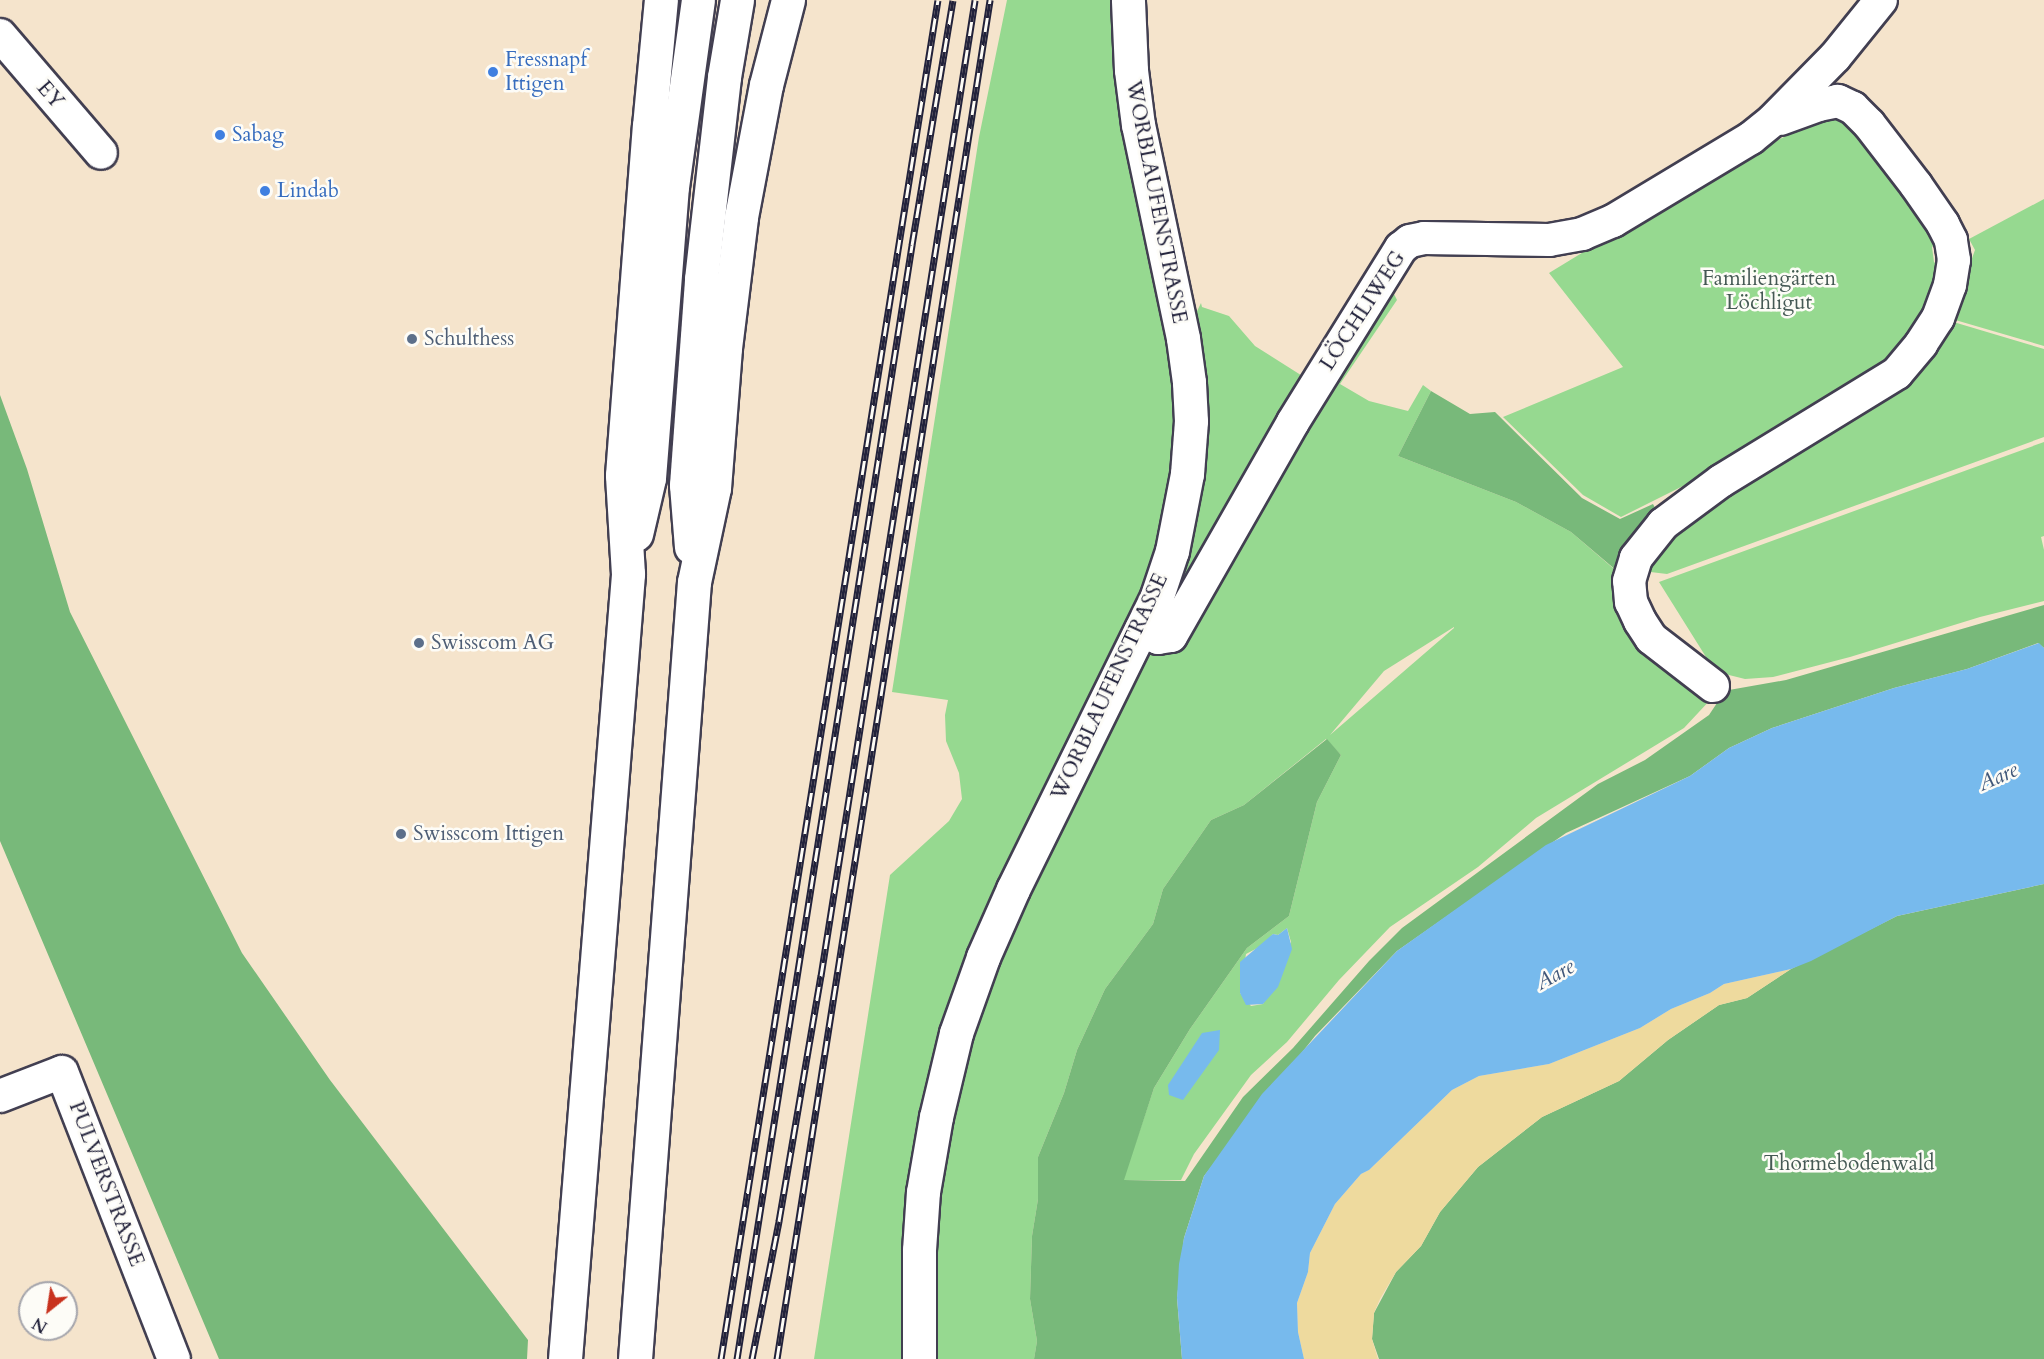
<!DOCTYPE html>
<html>
<head>
<meta charset="utf-8">
<style>
	body { margin:0 }
	#map { position:relative; width:2044px; height:1359px; overflow:hidden; background:#f5e4cc; font-family:Cardo,serif }
	div>[style] { position:absolute }
	.green>* { inset:0; background:#96d990 }
	.forest>* { inset:0; background:#78b97a }
	.sand>* { inset:0; background:#eeda9e }
	.water>* { inset:0; background:#77baed }
	.roads { filter:drop-shadow(2px 0 #423f51) drop-shadow(-2px 0 #423f51) drop-shadow(0 2px #423f51) drop-shadow(0 -2px #423f51) }
	.minor>* { height:32px; margin:-16px; padding:0 16px; transform-origin:16px; border-radius:16px; background:#fff }
	.major>* { height:33px; margin:-16.5px; padding:0 16.5px; transform-origin:16.5px; border-radius:16.5px; background:#fff }
	.highway>* { height:33px; margin:-16.5px; padding:0 16.5px; transform-origin:16.5px; border-radius:16.5px; background:#fff }
	.rail>* { height:7px; margin-top:-3.5px; transform-origin:0; background:repeating-linear-gradient(90deg,#fdfcf7 0 14px,#22223b 0 28px); box-sizing:border-box; border-block:2px solid #22223b }
	.dots>* { width:16px; height:16px; translate:-50% -50%; box-sizing:border-box; border:3px solid #fdfcf7; border-radius:50% }
	span { translate:-50% -50%; white-space:nowrap; text-align:center; line-height:1.15; -webkit-text-stroke:5px #fdfcf7; paint-order:stroke }
	.shop-label { font-size:21px; color:#366cbe }
	.left { translate:0 -50%; text-align:left }
	.street-label { font-size:21px; color:#22223b }
	.park-label { font-size:21px; color:#455954 }
	.service-label { font-size:21px; color:#4e5e75 }
	.water-label { font-size:22px; color:#405779; font-style:italic }
	.north { position:absolute; left:18px; top:1281px; width:60px; height:60px; box-sizing:border-box; background:#fdfcf7; border:2px solid #a5a5ac; border-radius:50%; rotate:210deg; font-size:16px; font-weight:700; line-height:24px; text-align:center; color:#22223b }
	.north::after { content:''; display:block; margin:auto; width:21px; height:27px; background:#c8321e; clip-path:polygon(50% 0,100% 100%,50% 72%,0 100%) }
</style>
</head>
<body>
<div id="map">
	<div class="green">
		<div style="clip-path:polygon(1007px 0,1114px 0,1176px 382px,1173px 477px,1157px 549px,1143px 591px,970px 952px,907px 1359px,814px 1359px,890px 875px,949px 821px,962px 799px,959px 773px,946px 741px,945px 715px,948px 700px,892px 692px,979px 137px)"></div>
		<div style="clip-path:polygon(1837px 114px,1872px 142px,1937px 243px,1932px 247px,1934px 262px,1941px 268px,1946px 278px,1906px 349px,1765px 445px,1621px 517px,1583px 495px,1503px 417px,1623px 367px,1549px 273px,1713px 173px,1827px 115px)"></div>
		<div style="clip-path:polygon(2044px 199px,2044px 346px,1945px 317px,1963px 262px,1970px 264px,1975px 250px,1969px 239px)"></div>
		<div style="clip-path:polygon(evenodd,1381px 282px,1393px 292px,1397px 300px,1340px 384px,1369px 401px,1408px 411px,1423px 385px,1431px 391px,1398px 456px,1516px 502px,1571px 532px,1628px 581px,1712px 698px,1684px 728px,1536px 818px,1478px 867px,1390px 927px,1339px 980px,1287px 1042px,1251px 1075px,1194px 1154px,1181px 1180px,1123px 1180px,1154px 1088px,1190px 1029px,1247px 948px,1289px 916px,1317px 802px,1341px 755px,1326px 739px,1244px 805px,1211px 820px,1163px 889px,1153px 924px,1105px 989px,1077px 1050px,1064px 1093px,1038px 1157px,1038px 1199px,1032px 1236px,1030px 1299px,1037px 1341px,1034px 1359px,921px 1359px,957px 1033px,1159px 595px,1184px 338px,1201px 303px,1202px 307px,1229px 316px,1255px 346px,1315px 384px,1381px 282px,1454px 627px,1454px 628px,1330px 735px,1384px 671px,1454px 627px,1381px 282px,1287px 928px,1291px 942px,1263px 1004px,1251px 1006px,1240px 993px,1246px 954px,1265px 944px,1273px 934px,1278px 935px,1287px 928px)"></div>
		<div style="clip-path:polygon(1940px 318px,2044px 349px,2044px 437px,1667px 574px,1634px 570px,1637px 558px,1788px 442px)"></div>
		<div style="clip-path:polygon(2044px 442px,2044px 536px,2041px 537px,2044px 550px,2044px 601px,1980px 617px,1850px 657px,1773px 677px,1745px 679px,1725px 674px,1711px 665px,1659px 582px)"></div>
	</div>
	<div class="forest">
		<div style="clip-path:polygon(1431px 391px,1470px 414px,1495px 412px,1582px 498px,1620px 519px,1653px 504px,1663px 523px,1617px 571px,1571px 532px,1516px 502px,1398px 456px)"></div>
		<div style="clip-path:polygon(0 395px,27px 469px,70px 612px,242px 953px,330px 1080px,528px 1340px,527px 1359px,219px 1359px,0 841px)"></div>
		<div style="clip-path:polygon(2044px 605px,2044px 648px,2038px 643px,1967px 669px,1894px 688px,1772px 728px,1729px 748px,1690px 776px,1566px 833px,1397px 951px,1315px 1036px,1204px 1176px,1184px 1238px,1177px 1298px,1182px 1359px,1034px 1359px,1037px 1341px,1030px 1299px,1032px 1236px,1038px 1199px,1038px 1157px,1064px 1093px,1077px 1050px,1105px 989px,1153px 924px,1163px 889px,1211px 820px,1244px 805px,1327px 739px,1341px 755px,1317px 802px,1289px 916px,1247px 948px,1190px 1029px,1154px 1088px,1124px 1180px,1185px 1181px,1243px 1097px,1293px 1048px,1369px 961px,1402px 928px,1598px 784px,1645px 760px,1709px 715px,1717px 703px,1713px 686px,1729px 690px,1786px 680px)"></div>
		<div style="clip-path:polygon(2044px 884px,2044px 1359px,1379px 1359px,1372px 1339px,1374px 1313px,1396px 1272px,1421px 1246px,1440px 1212px,1478px 1167px,1542px 1117px,1619px 1081px,1668px 1040px,1719px 1005px,1747px 998px,1791px 969px,1897px 916px)"></div>
	</div>
	<div class="sand">
		<div style="clip-path:polygon(1791px 969px,1747px 998px,1719px 1005px,1668px 1040px,1619px 1081px,1542px 1117px,1478px 1167px,1440px 1212px,1421px 1246px,1396px 1272px,1380px 1299px,1374px 1313px,1372px 1339px,1378px 1359px,1304px 1359px,1298px 1332px,1297px 1303px,1308px 1272px,1310px 1253px,1335px 1204px,1361px 1174px,1369px 1170px,1452px 1090px,1479px 1076px,1549px 1064px,1640px 1028px,1671px 1009px,1710px 993px,1724px 984px)"></div>
	</div>
	<div class="water">
		<div style="clip-path:polygon(2039px 643px,2044px 648px,2044px 884px,1897px 916px,1811px 961px,1791px 969px,1724px 984px,1710px 993px,1671px 1009px,1640px 1028px,1549px 1064px,1479px 1076px,1452px 1090px,1369px 1170px,1361px 1174px,1335px 1204px,1310px 1253px,1308px 1272px,1297px 1303px,1298px 1332px,1304px 1359px,1182px 1359px,1177px 1298px,1179px 1264px,1184px 1238px,1204px 1176px,1262px 1094px,1397px 951px,1546px 845px,1690px 776px,1729px 748px,1772px 728px,1894px 688px,1967px 669px)"></div>
		<div style="clip-path:polygon(1287px 928px,1292px 949px,1278px 987px,1263px 1004px,1246px 1005px,1240px 993px,1240px 962px,1273px 934px,1278px 935px)"></div>
		<div style="clip-path:polygon(1220px 1030px,1219px 1050px,1183px 1100px,1169px 1095px,1168px 1085px,1202px 1033px)"></div>
	</div>
	<div class="roads">
		<div class="minor">
			<div style="left:0;top:35px;width:155px;rotate:49.4deg"></div>
			<div style="left:1141px;top:630px;width:19px;rotate:25deg"></div>
			<div style="left:1158px;top:638px;width:13px;rotate:-9deg"></div>
			<div style="left:1171px;top:636px;width:246px;rotate:-60.3deg"></div>
			<div style="left:1293px;top:422px;width:205px;rotate:-58.2deg"></div>
			<div style="left:1401px;top:248px;width:11px;rotate:-38deg"></div>
			<div style="left:1410px;top:241px;width:14px;rotate:-12deg"></div>
			<div style="left:1424px;top:238px;width:125px;rotate:0.9deg"></div>
			<div style="left:1549px;top:240px;width:34px;rotate:-10deg"></div>
			<div style="left:1582px;top:234px;width:34px;rotate:-23deg"></div>
			<div style="left:1613px;top:221px;width:161px;rotate:-31deg"></div>
			<div style="left:1751px;top:138px;width:28px;rotate:-39deg"></div>
			<div style="left:1773px;top:120px;width:88px;rotate:-45.5deg"></div>
			<div style="left:1835px;top:57px;width:73px;rotate:-51.1deg"></div>
			<div style="left:1713px;top:686px;width:78px;rotate:-142.3deg"></div>
			<div style="left:1651px;top:638px;width:20px;rotate:-123deg"></div>
			<div style="left:1640px;top:621px;width:21px;rotate:-115deg"></div>
			<div style="left:1631px;top:602px;width:21px;rotate:-95deg"></div>
			<div style="left:1629px;top:581px;width:24px;rotate:-73deg"></div>
			<div style="left:1636px;top:558px;width:43px;rotate:-51.5deg"></div>
			<div style="left:1663px;top:524px;width:72px;rotate:-36.6deg"></div>
			<div style="left:1721px;top:481px;width:206px;rotate:-31.5deg"></div>
			<div style="left:1897px;top:373px;width:38px;rotate:-50deg"></div>
			<div style="left:1921px;top:344px;width:31px;rotate:-57deg"></div>
			<div style="left:1938px;top:318px;width:35px;rotate:-70deg"></div>
			<div style="left:1950px;top:285px;width:25px;rotate:-81deg"></div>
			<div style="left:1954px;top:260px;width:20px;rotate:-99deg"></div>
			<div style="left:1951px;top:240px;width:18px;rotate:-117deg"></div>
			<div style="left:1943px;top:224px;width:47px;rotate:-124.7deg"></div>
			<div style="left:1916px;top:185px;width:77px;rotate:-127.6deg"></div>
			<div style="left:1869px;top:124px;width:23px;rotate:-135deg"></div>
			<div style="left:1853px;top:108px;width:17px;rotate:-155deg"></div>
			<div style="left:1838px;top:101px;width:19px;rotate:168deg"></div>
			<div style="left:1819px;top:105px;width:41px;rotate:160.3deg"></div>
			<div style="left:0;top:1096px;width:66px;rotate:-21.2deg"></div>
			<div style="left:62px;top:1072px;width:308px;rotate:68.7deg"></div>
		</div>
		<div class="major">
			<div style="left:919px;top:1359px;width:109px;rotate:-90deg"></div>
			<div style="left:919px;top:1250px;width:58px;rotate:-86.1deg"></div>
			<div style="left:923px;top:1192px;width:76px;rotate:-80.2deg"></div>
			<div style="left:936px;top:1117px;width:86px;rotate:-76.6deg"></div>
			<div style="left:956px;top:1033px;width:81px;rotate:-70.4deg"></div>
			<div style="left:983px;top:957px;width:74px;rotate:-66.2deg"></div>
			<div style="left:1013px;top:889px;width:326px;rotate:-63.8deg"></div>
			<div style="left:1157px;top:596px;width:47px;rotate:-71.6deg"></div>
			<div style="left:1172px;top:551px;width:78px;rotate:-79deg"></div>
			<div style="left:1187px;top:474px;width:53px;rotate:-85.7deg"></div>
			<div style="left:1191px;top:421px;width:39px;rotate:-93deg"></div>
			<div style="left:1189px;top:382px;width:44px;rotate:-97.8deg"></div>
			<div style="left:1183px;top:338px;width:218px;rotate:-101.9deg"></div>
			<div style="left:1138px;top:125px;width:55px;rotate:-97.3deg"></div>
			<div style="left:1131px;top:70px;width:70px;rotate:-92.5deg"></div>
		</div>
		<div class="highway">
			<div style="left:636px;top:534px;width:57px;rotate:-76.9deg"></div>
			<div style="left:649px;top:478px;width:292px;rotate:-85.5deg"></div>
			<div style="left:672px;top:187px;width:189px;rotate:-82.1deg"></div>
			<div style="left:691px;top:547px;width:62px;rotate:-94.6deg"></div>
			<div style="left:686px;top:485px;width:207px;rotate:-85.8deg"></div>
			<div style="left:701px;top:279px;width:203px;rotate:-83.5deg"></div>
			<div style="left:724px;top:77px;width:78px;rotate:-80.4deg"></div>
			<div style="left:565px;top:1359px;width:788px;rotate:-85.41deg"></div>
			<div style="left:628px;top:574px;width:99px;rotate:-93.5deg"></div>
			<div style="left:622px;top:475px;width:350px;rotate:-85.6deg"></div>
			<div style="left:649px;top:126px;width:127px;rotate:-84.6deg"></div>
			<div style="left:635px;top:1359px;width:779px;rotate:-85.66deg"></div>
			<div style="left:694px;top:582px;width:96px;rotate:-78deg"></div>
			<div style="left:714px;top:488px;width:140px;rotate:-85.5deg"></div>
			<div style="left:725px;top:348px;width:132px;rotate:-83deg"></div>
			<div style="left:741px;top:217px;width:134px;rotate:-79.3deg"></div>
			<div style="left:766px;top:85px;width:88px;rotate:-75.5deg"></div>
		</div>
	</div>
	<div class="rail">
		<div style="left:721px;top:1359px;width:1376px;rotate:-80.93deg"></div>
		<div style="left:737px;top:1359px;width:1128px;rotate:-81.07deg"></div>
		<div style="left:912px;top:245px;width:248px;rotate:-80.5deg"></div>
		<div style="left:752px;top:1359px;width:141px;rotate:-78.9deg"></div>
		<div style="left:779px;top:1221px;width:249px;rotate:-80.3deg"></div>
		<div style="left:821px;top:976px;width:988px;rotate:-81.03deg"></div>
		<div style="left:777px;top:1359px;width:1376px;rotate:-81.09deg"></div>
	</div>
	<div class="dots">
		<div style="left:493px;top:72px;background:#3f7fe0"></div>
		<div style="left:220px;top:135px;background:#3f7fe0"></div>
		<div style="left:265px;top:191px;background:#3f7fe0"></div>
		<div style="left:412px;top:339px;background:#5c6f8a"></div>
		<div style="left:419px;top:643px;background:#5c6f8a"></div>
		<div style="left:401px;top:834px;background:#5c6f8a"></div>
	</div>
	<div class="shop-label">
		<span class="left" style="left:505px;top:72px">Fressnapf<br>Ittigen</span>
		<span class="left" style="left:232px;top:135px">Sabag</span>
		<span class="left" style="left:277px;top:191px">Lindab</span>
	</div>
	<div class="street-label">
		<span style="left:50px;top:95px;rotate:49deg">EY</span>
		<span style="left:1156px;top:202px;rotate:79deg">WORBLAUFENSTRASSE</span>
		<span style="left:1363px;top:311px;rotate:-57deg">LÖCHLIWEG</span>
		<span style="left:1110px;top:687px;rotate:-65deg">WORBLAUFENSTRASSE</span>
		<span style="left:106px;top:1184px;rotate:69deg">PULVERSTRASSE</span>
	</div>
	<div class="park-label">
		<span style="left:1769px;top:291px">Familiengärten<br>Löchligut</span>
		<span style="left:1849px;top:1164px">Thormebodenwald</span>
	</div>
	<div class="service-label">
		<span class="left" style="left:424px;top:339px">Schulthess</span>
		<span class="left" style="left:431px;top:643px">Swisscom AG</span>
		<span class="left" style="left:413px;top:834px">Swisscom Ittigen</span>
	</div>
	<div class="water-label">
		<span style="left:1998px;top:777px;rotate:-24deg">Aare</span>
		<span style="left:1555px;top:975px;rotate:-29deg">Aare</span>
	</div>
	<div class="north">N</div>
</div>
</body>
</html>
